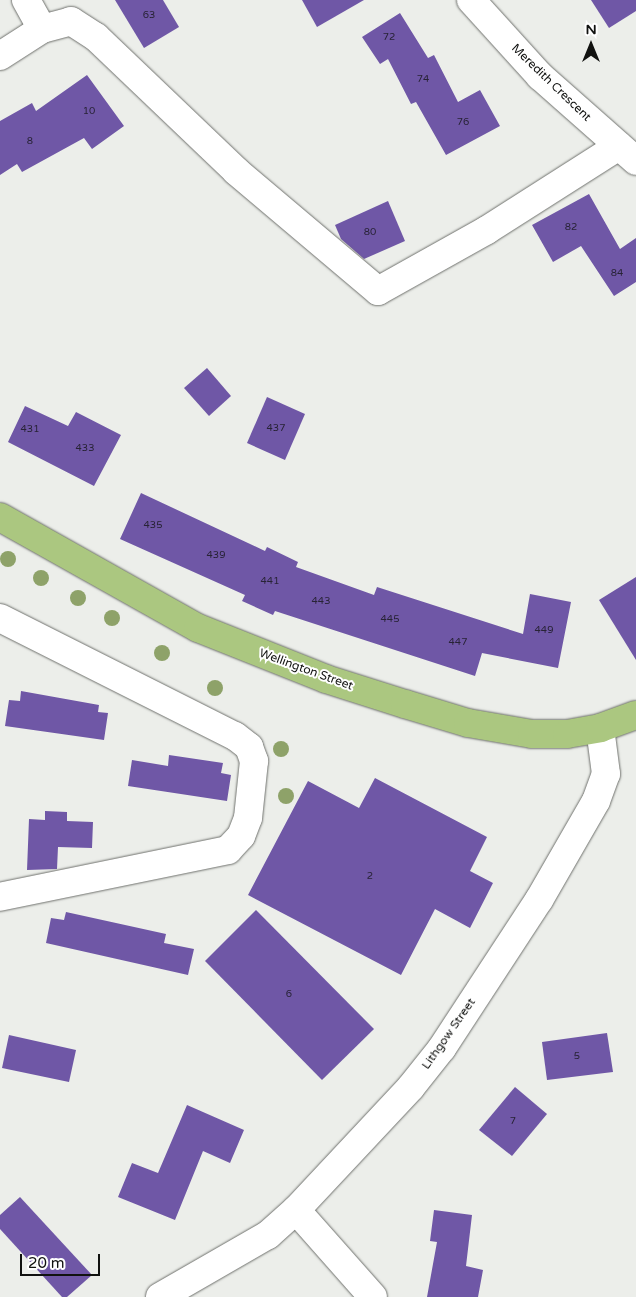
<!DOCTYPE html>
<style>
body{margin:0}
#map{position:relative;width:636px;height:1297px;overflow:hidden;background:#eceeea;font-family:"Varela Round",sans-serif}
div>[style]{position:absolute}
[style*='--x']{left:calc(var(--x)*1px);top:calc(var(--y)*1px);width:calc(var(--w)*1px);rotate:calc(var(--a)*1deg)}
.building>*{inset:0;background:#6f57a6}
.roads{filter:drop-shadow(0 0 1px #6f716d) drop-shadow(0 0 1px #6f716d)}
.minor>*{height:28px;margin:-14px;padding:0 14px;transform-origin:14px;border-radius:14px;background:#fff}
.major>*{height:28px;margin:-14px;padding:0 14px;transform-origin:14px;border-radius:14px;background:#abc780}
.trees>*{width:16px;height:16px;margin:-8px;border-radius:50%;background:#8ea269}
span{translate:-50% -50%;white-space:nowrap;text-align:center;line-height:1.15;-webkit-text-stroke:4px #fff;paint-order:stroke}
.number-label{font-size:10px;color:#282336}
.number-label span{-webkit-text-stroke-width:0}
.street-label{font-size:12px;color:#111210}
.north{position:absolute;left:566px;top:20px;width:50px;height:50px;-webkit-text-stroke:4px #fff;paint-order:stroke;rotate:0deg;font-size:14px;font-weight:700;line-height:20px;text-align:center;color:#111210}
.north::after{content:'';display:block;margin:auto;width:18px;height:22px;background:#111210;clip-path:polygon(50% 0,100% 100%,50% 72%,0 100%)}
.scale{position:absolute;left:20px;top:1254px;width:80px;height:22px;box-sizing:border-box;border:2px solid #111210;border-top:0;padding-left:6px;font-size:15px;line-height:18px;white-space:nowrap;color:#111210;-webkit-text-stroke:4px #fff;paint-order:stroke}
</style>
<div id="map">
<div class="building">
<i style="clip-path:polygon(115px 0,163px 0,179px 27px,144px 48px)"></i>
<i style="clip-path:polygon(302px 0,364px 0,317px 27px)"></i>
<i style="clip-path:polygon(591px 0,636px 0,636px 11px,609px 28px)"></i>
<i style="clip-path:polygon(400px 13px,428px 58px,434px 55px,458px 102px,480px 90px,500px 126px,446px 155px,416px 102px,411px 104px,388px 59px,380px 64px,362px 37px)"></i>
<i style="clip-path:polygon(87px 75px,124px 126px,92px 149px,84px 138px,22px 172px,17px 164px,0 175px,0 121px,32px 103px,36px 111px)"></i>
<i style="clip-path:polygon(589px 194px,620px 249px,636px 238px,636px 282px,614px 296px,581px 246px,553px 262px,532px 225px)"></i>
<i style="clip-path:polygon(388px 201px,405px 241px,364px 259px,341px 239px,335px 225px)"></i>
<i style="clip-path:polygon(207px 368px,231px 396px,209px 416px,184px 388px)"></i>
<i style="clip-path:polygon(267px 397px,305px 414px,285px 460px,247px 443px)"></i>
<i style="clip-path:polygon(25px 406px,68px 426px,76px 412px,121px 435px,94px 486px,8px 442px)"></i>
<i style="clip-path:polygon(141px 493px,265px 551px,267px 547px,298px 562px,296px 567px,374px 595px,377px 587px,523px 634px,530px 594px,571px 602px,558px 668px,482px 653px,475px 676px,275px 611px,273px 615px,242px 601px,245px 595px,120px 539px)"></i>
<i style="clip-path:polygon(636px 577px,636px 660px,599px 600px)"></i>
<i style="clip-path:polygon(21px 691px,99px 705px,98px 712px,108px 713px,104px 740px,5px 726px,9px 700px,20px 701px)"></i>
<i style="clip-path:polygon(169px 755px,223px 763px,221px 773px,231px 775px,227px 801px,128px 786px,132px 760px,168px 766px)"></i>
<i style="clip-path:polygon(375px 778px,487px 837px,470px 871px,493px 883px,470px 928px,435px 909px,401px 975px,248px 895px,308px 781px,359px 808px)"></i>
<i style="clip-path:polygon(45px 811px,67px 812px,67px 821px,93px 822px,92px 848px,58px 847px,57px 869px,27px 870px,29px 819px,45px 820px)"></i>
<i style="clip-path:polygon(256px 910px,374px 1029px,322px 1080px,205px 961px)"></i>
<i style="clip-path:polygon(66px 912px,166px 934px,164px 943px,194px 949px,188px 975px,46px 943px,51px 918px,64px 920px)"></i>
<i style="clip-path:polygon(607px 1033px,613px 1072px,547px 1080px,542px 1042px)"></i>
<i style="clip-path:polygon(9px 1035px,76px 1050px,69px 1082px,2px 1068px)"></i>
<i style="clip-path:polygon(515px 1087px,547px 1114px,512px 1156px,479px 1130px)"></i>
<i style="clip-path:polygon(187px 1105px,244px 1130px,230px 1163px,203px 1151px,175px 1220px,118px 1197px,132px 1163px,158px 1173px)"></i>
<i style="clip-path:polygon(20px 1197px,92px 1275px,67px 1297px,62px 1297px,0 1229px,0 1215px)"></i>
<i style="clip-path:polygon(434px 1210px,472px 1215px,466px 1266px,483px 1270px,478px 1297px,427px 1297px,437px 1242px,430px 1241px)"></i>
</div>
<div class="roads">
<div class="minor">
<i style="--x:26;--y:0;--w:33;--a:61"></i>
<i style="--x:471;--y:0;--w:103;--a:47.8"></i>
<i style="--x:540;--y:76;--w:128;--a:41.5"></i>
<i style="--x:0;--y:56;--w:50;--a:-32.7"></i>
<i style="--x:42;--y:29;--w:30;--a:-15"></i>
<i style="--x:71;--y:21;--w:30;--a:33"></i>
<i style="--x:96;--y:37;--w:194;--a:43.7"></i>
<i style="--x:236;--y:171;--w:186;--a:40.2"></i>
<i style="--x:378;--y:291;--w:125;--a:-29.2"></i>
<i style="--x:487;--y:230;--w:156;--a:-32.5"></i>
<i style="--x:0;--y:618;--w:263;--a:26.7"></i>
<i style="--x:235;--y:736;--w:18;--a:38"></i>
<i style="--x:249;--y:747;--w:15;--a:70"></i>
<i style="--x:254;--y:761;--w:57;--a:96"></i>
<i style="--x:248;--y:818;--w:19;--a:111"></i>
<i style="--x:241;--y:836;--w:19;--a:133"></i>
<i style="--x:228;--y:850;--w:233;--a:168.4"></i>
<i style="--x:296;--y:1210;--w:116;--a:48.5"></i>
<i style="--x:160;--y:1297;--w:125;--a:-29.9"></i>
<i style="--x:268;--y:1235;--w:38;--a:-42"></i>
<i style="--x:296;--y:1210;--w:168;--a:-46.9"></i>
<i style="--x:411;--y:1087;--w:50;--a:-51.5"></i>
<i style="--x:442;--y:1048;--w:177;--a:-56.8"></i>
<i style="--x:539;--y:900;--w:114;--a:-60.1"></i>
<i style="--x:596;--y:801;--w:29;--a:-70"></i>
<i style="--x:606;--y:774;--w:46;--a:-97.4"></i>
</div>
<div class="major">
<i style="--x:0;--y:517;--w:227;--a:29.3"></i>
<i style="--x:198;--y:628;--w:138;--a:21.7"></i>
<i style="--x:326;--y:679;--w:83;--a:17.6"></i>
<i style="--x:405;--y:704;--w:66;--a:16.8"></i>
<i style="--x:468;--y:723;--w:65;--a:9.8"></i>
<i style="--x:532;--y:734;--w:35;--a:0"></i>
<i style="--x:567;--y:734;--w:34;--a:-10"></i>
<i style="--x:600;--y:728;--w:38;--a:-20"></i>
</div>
</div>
<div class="trees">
<i style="left:8px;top:559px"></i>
<i style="left:41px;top:578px"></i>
<i style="left:78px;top:598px"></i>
<i style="left:112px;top:618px"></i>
<i style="left:162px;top:653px"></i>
<i style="left:215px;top:688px"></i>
<i style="left:281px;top:749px"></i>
<i style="left:286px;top:796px"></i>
</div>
<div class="number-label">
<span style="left:149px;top:16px">63</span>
<span style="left:389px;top:38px">72</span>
<span style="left:423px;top:80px">74</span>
<span style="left:89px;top:112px">10</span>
<span style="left:463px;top:123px">76</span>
<span style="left:30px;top:142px">8</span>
<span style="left:571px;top:228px">82</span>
<span style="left:370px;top:233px">80</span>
<span style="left:617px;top:274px">84</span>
<span style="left:276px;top:429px">437</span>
<span style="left:30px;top:430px">431</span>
<span style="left:85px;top:449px">433</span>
<span style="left:153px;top:526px">435</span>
<span style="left:216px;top:556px">439</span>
<span style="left:270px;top:582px">441</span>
<span style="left:321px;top:602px">443</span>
<span style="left:390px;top:620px">445</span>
<span style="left:544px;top:631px">449</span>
<span style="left:458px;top:643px">447</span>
<span style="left:370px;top:877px">2</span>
<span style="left:289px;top:995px">6</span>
<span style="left:577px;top:1057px">5</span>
<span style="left:513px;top:1122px">7</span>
</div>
<div class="street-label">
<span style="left:551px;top:83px;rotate:44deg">Meredith Crescent</span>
<span style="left:306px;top:670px;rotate:20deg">Wellington Street</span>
<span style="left:449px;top:1034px;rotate:-55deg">Lithgow Street</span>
</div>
<div class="north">N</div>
<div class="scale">20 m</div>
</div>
